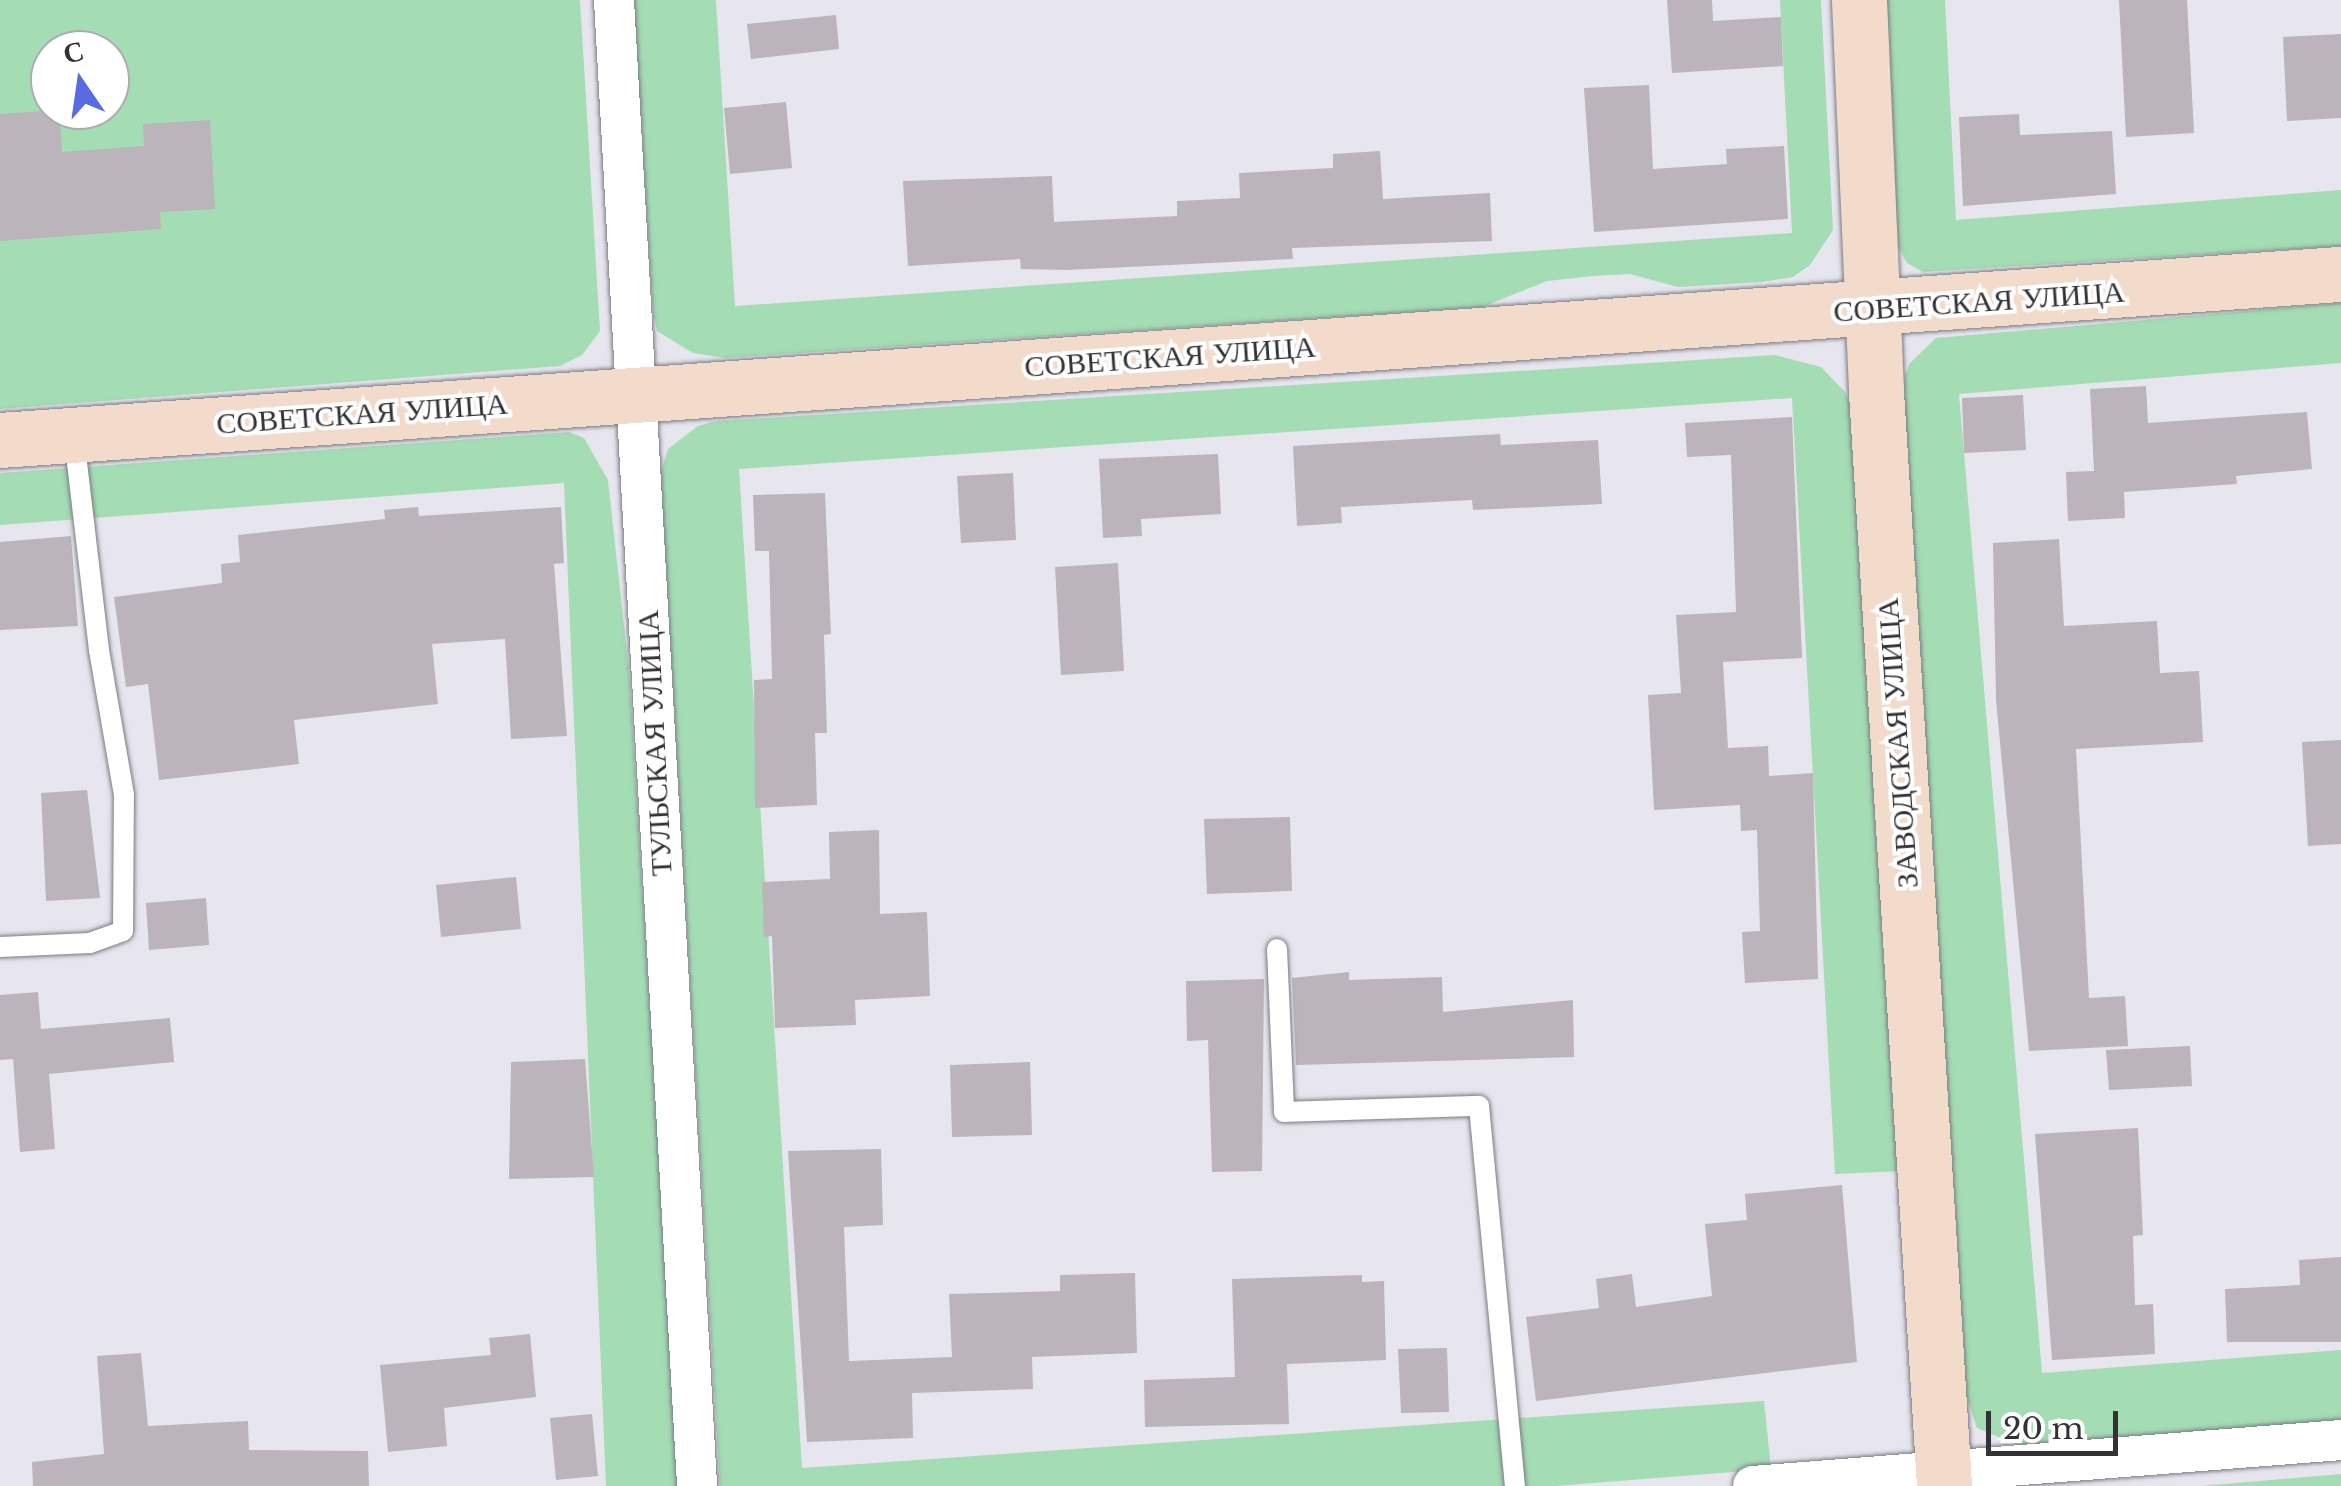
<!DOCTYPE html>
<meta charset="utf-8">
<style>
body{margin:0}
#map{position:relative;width:2341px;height:1486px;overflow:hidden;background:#e7e6ef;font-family:"Libre Baskerville",serif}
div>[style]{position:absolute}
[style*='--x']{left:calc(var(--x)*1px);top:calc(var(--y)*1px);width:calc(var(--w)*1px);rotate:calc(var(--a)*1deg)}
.green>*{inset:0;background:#a4dcb4}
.building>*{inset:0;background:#bbb4ba}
.roads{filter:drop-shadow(0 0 2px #7b7b83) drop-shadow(0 0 2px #7b7b83)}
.lane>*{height:20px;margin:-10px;padding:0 10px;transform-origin:10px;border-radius:10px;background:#fff}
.street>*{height:40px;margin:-20px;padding:0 20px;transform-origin:20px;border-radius:20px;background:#fff}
.secondary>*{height:55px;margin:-27.5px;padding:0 27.5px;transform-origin:27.5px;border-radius:27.5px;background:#f2dbcb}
span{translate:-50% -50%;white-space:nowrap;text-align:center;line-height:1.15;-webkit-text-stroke:8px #fff;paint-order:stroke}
.street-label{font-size:30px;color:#323135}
.north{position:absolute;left:30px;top:30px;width:100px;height:100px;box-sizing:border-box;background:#fff;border:2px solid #adadae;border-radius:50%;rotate:347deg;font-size:28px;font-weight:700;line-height:40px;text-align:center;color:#323135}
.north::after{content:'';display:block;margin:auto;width:35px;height:45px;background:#586be1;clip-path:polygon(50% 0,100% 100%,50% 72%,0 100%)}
.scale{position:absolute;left:1986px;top:1411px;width:132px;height:45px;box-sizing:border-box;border:5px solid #323135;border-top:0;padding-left:12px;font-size:30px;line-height:35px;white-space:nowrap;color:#323135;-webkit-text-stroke:8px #fff;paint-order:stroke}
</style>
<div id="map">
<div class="green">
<i style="clip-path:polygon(evenodd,0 0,580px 0,600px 331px,582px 355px,560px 366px,0 409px,0 0,50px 50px,110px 50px,110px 110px,50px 110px,50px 50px)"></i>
<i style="clip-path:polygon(633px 0,716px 0,735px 306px,1792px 233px,1780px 0,1821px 0,1833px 230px,1810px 265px,1793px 277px,1762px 282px,1678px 287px,1630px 274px,1593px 276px,1547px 281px,1482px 307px,725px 358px,693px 353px,657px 331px,653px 311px)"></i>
<i style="clip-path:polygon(1880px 0,1945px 0,1956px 220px,2341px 190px,2341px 246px,1923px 272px,1907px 263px,1894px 240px)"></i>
<i style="clip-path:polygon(2341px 303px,2341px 363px,1959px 394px,2042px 1373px,2341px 1350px,2341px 1423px,2017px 1445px,1977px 1428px,1966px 1396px,1895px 399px,1910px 363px,1936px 338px)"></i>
<i style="clip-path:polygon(1775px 355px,1821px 367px,1845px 392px,1853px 412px,1903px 1171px,1835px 1174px,1792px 398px,739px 469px,802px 1468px,1764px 1401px,1771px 1469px,1555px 1486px,720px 1486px,660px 474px,668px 449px,698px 426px,716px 421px)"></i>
<i style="clip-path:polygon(569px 432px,584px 438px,608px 480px,629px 671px,679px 1486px,606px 1486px,564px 483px,0 525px,0 473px)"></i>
<i style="clip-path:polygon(2341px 1474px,2341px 1486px,2201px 1486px)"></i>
</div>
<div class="building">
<i style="clip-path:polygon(1667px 0,1712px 0,1713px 21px,1781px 17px,1783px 66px,1672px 73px)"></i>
<i style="clip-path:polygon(2119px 0,2187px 0,2194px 133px,2126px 137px)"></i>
<i style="clip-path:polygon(836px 15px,839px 49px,751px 59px,747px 24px)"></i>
<i style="clip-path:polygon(2341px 34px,2341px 118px,2287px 121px,2283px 37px)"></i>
<i style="clip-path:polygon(1649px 85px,1653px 169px,1727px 164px,1726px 149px,1784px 146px,1788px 219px,1594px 232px,1584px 88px)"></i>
<i style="clip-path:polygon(786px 102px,792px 168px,730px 174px,724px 108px)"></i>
<i style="clip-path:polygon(59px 110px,62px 152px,144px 146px,143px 124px,210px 120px,215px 209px,160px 212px,161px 229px,0 241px,0 114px)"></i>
<i style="clip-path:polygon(2019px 114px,2020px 135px,2112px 131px,2116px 194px,1963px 206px,1959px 117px)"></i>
<i style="clip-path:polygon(1380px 151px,1383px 199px,1490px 193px,1492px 241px,1292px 248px,1293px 259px,1067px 270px,1021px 269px,1020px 259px,908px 266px,903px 181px,1052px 176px,1054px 222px,1177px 216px,1177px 201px,1240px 198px,1239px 173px,1333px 168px,1333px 154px)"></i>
<i style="clip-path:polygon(2146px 386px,2148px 423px,2307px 412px,2312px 469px,2236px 476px,2237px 484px,2124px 492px,2125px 518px,2068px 521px,2066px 472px,2094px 471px,2090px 389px)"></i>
<i style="clip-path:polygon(2023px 395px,2026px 450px,1964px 453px,1962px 398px)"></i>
<i style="clip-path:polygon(1792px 417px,1802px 658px,1723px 662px,1728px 748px,1768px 746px,1769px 776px,1813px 773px,1818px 979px,1745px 983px,1742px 932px,1760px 931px,1757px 830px,1741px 831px,1740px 805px,1654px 810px,1648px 695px,1681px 693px,1676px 615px,1736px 612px,1731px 455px,1687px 457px,1685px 423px)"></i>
<i style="clip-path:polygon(1500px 434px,1501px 445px,1598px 440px,1602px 504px,1473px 510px,1472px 500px,1341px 507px,1342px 523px,1297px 526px,1293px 446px)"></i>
<i style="clip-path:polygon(1218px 454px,1221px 514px,1141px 519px,1142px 536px,1103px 538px,1099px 459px)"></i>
<i style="clip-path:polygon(1013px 473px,1016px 540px,961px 543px,957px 476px)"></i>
<i style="clip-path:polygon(825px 493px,831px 634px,824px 635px,827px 733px,815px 733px,817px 805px,755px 808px,754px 680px,772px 679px,769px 551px,755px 551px,753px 495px)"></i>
<i style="clip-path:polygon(418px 507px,419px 516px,561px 507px,564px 563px,554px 564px,567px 736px,511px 739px,505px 639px,432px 644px,438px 704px,294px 720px,299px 764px,159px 780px,148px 684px,126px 687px,114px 597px,222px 583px,221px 564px,240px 562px,238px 535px,385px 519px,384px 510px)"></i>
<i style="clip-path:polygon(71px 536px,78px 626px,0 630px,0 542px)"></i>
<i style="clip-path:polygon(2059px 539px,2064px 626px,2157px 621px,2160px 673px,2199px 671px,2203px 742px,2076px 749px,2089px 998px,2125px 996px,2128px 1046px,2029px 1051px,1996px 700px,1993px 543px)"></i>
<i style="clip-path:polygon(1118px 563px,1124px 671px,1061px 675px,1055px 567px)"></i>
<i style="clip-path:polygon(2341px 740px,2341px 844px,2308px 846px,2302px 742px)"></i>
<i style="clip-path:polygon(87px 790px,100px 898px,46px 901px,41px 793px)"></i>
<i style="clip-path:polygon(1290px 817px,1292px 891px,1207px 894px,1204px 819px)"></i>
<i style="clip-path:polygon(879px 830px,880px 914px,927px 912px,930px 996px,855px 1000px,856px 1025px,775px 1028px,772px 936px,764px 937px,762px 882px,830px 879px,829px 832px)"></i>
<i style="clip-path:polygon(516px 877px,521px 929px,441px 937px,436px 885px)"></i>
<i style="clip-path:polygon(206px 898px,209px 945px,149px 950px,146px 903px)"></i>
<i style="clip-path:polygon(1349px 972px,1349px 980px,1442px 977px,1443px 1012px,1573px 1000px,1574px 1057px,1296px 1065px,1292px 978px)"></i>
<i style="clip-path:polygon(1264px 979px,1262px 1171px,1212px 1172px,1208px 1040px,1187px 1041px,1186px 981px)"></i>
<i style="clip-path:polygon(38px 992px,41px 1029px,170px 1018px,174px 1062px,49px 1074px,55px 1149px,20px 1152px,13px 1059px,0 1060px,0 995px)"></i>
<i style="clip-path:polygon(2190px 1046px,2192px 1086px,2109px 1090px,2106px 1050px)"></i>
<i style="clip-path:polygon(585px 1059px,594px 1177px,509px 1179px,511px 1062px)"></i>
<i style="clip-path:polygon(1030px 1062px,1032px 1135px,952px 1137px,950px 1065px)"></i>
<i style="clip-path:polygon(2138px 1128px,2143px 1235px,2133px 1236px,2135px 1305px,2153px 1304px,2155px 1354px,2052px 1360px,2035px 1134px)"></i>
<i style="clip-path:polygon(881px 1149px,883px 1225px,844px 1227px,849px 1361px,952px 1357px,949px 1294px,1060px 1291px,1060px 1275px,1135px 1273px,1137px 1353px,1032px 1357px,1033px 1389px,912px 1393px,913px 1438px,807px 1442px,788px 1151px)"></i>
<i style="clip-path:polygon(1842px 1185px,1857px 1362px,1536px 1401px,1526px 1317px,1599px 1308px,1596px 1279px,1632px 1274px,1636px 1307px,1712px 1296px,1705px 1224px,1747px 1220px,1745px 1194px)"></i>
<i style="clip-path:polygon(2341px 1257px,2341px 1342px,2227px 1342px,2225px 1289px,2300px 1285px,2299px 1260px)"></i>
<i style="clip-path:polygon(1362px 1275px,1362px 1282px,1384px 1281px,1386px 1360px,1287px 1364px,1289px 1424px,1145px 1427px,1144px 1380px,1235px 1377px,1232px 1279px)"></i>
<i style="clip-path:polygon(530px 1334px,536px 1397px,444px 1408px,447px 1446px,388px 1452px,380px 1365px,491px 1355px,489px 1338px)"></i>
<i style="clip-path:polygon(1447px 1348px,1449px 1412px,1401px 1413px,1398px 1349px)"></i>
<i style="clip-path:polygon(141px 1353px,148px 1426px,248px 1421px,249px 1450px,368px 1451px,369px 1486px,33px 1486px,32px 1462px,104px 1454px,97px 1356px)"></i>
<i style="clip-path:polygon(592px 1414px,598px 1476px,556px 1480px,550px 1418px)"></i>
</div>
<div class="roads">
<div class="lane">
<i style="--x:0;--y:947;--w:90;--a:-2.5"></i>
<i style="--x:90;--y:943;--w:35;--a:-20"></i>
<i style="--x:123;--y:931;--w:136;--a:-89.6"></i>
<i style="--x:124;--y:795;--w:147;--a:-99.8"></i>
<i style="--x:99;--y:650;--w:214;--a:-96.7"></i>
<i style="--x:1277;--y:949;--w:163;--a:87.5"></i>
<i style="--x:1284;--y:1112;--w:195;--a:-1.8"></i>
<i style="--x:1479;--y:1106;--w:382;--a:84.6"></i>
</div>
<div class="street">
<i style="--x:614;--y:0;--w:1488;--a:86.8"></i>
<i style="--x:1753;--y:1486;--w:590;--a:-4.47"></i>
</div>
<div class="secondary">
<i style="--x:1859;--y:0;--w:392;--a:87.5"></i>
<i style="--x:1876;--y:392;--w:1096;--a:86.44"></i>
<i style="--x:0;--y:440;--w:2347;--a:-4.06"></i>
</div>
</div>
<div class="street-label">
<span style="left:1979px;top:302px;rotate:-4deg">СОВЕТСКАЯ УЛИЦА</span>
<span style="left:1170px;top:357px;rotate:-4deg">СОВЕТСКАЯ УЛИЦА</span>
<span style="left:362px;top:414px;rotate:-4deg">СОВЕТСКАЯ УЛИЦА</span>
<span style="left:655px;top:743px;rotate:-93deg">ТУЛЬСКАЯ УЛИЦА</span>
<span style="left:1898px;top:743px;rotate:-94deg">ЗАВОДСКАЯ УЛИЦА</span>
</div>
<div class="north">С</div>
<div class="scale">20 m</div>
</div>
